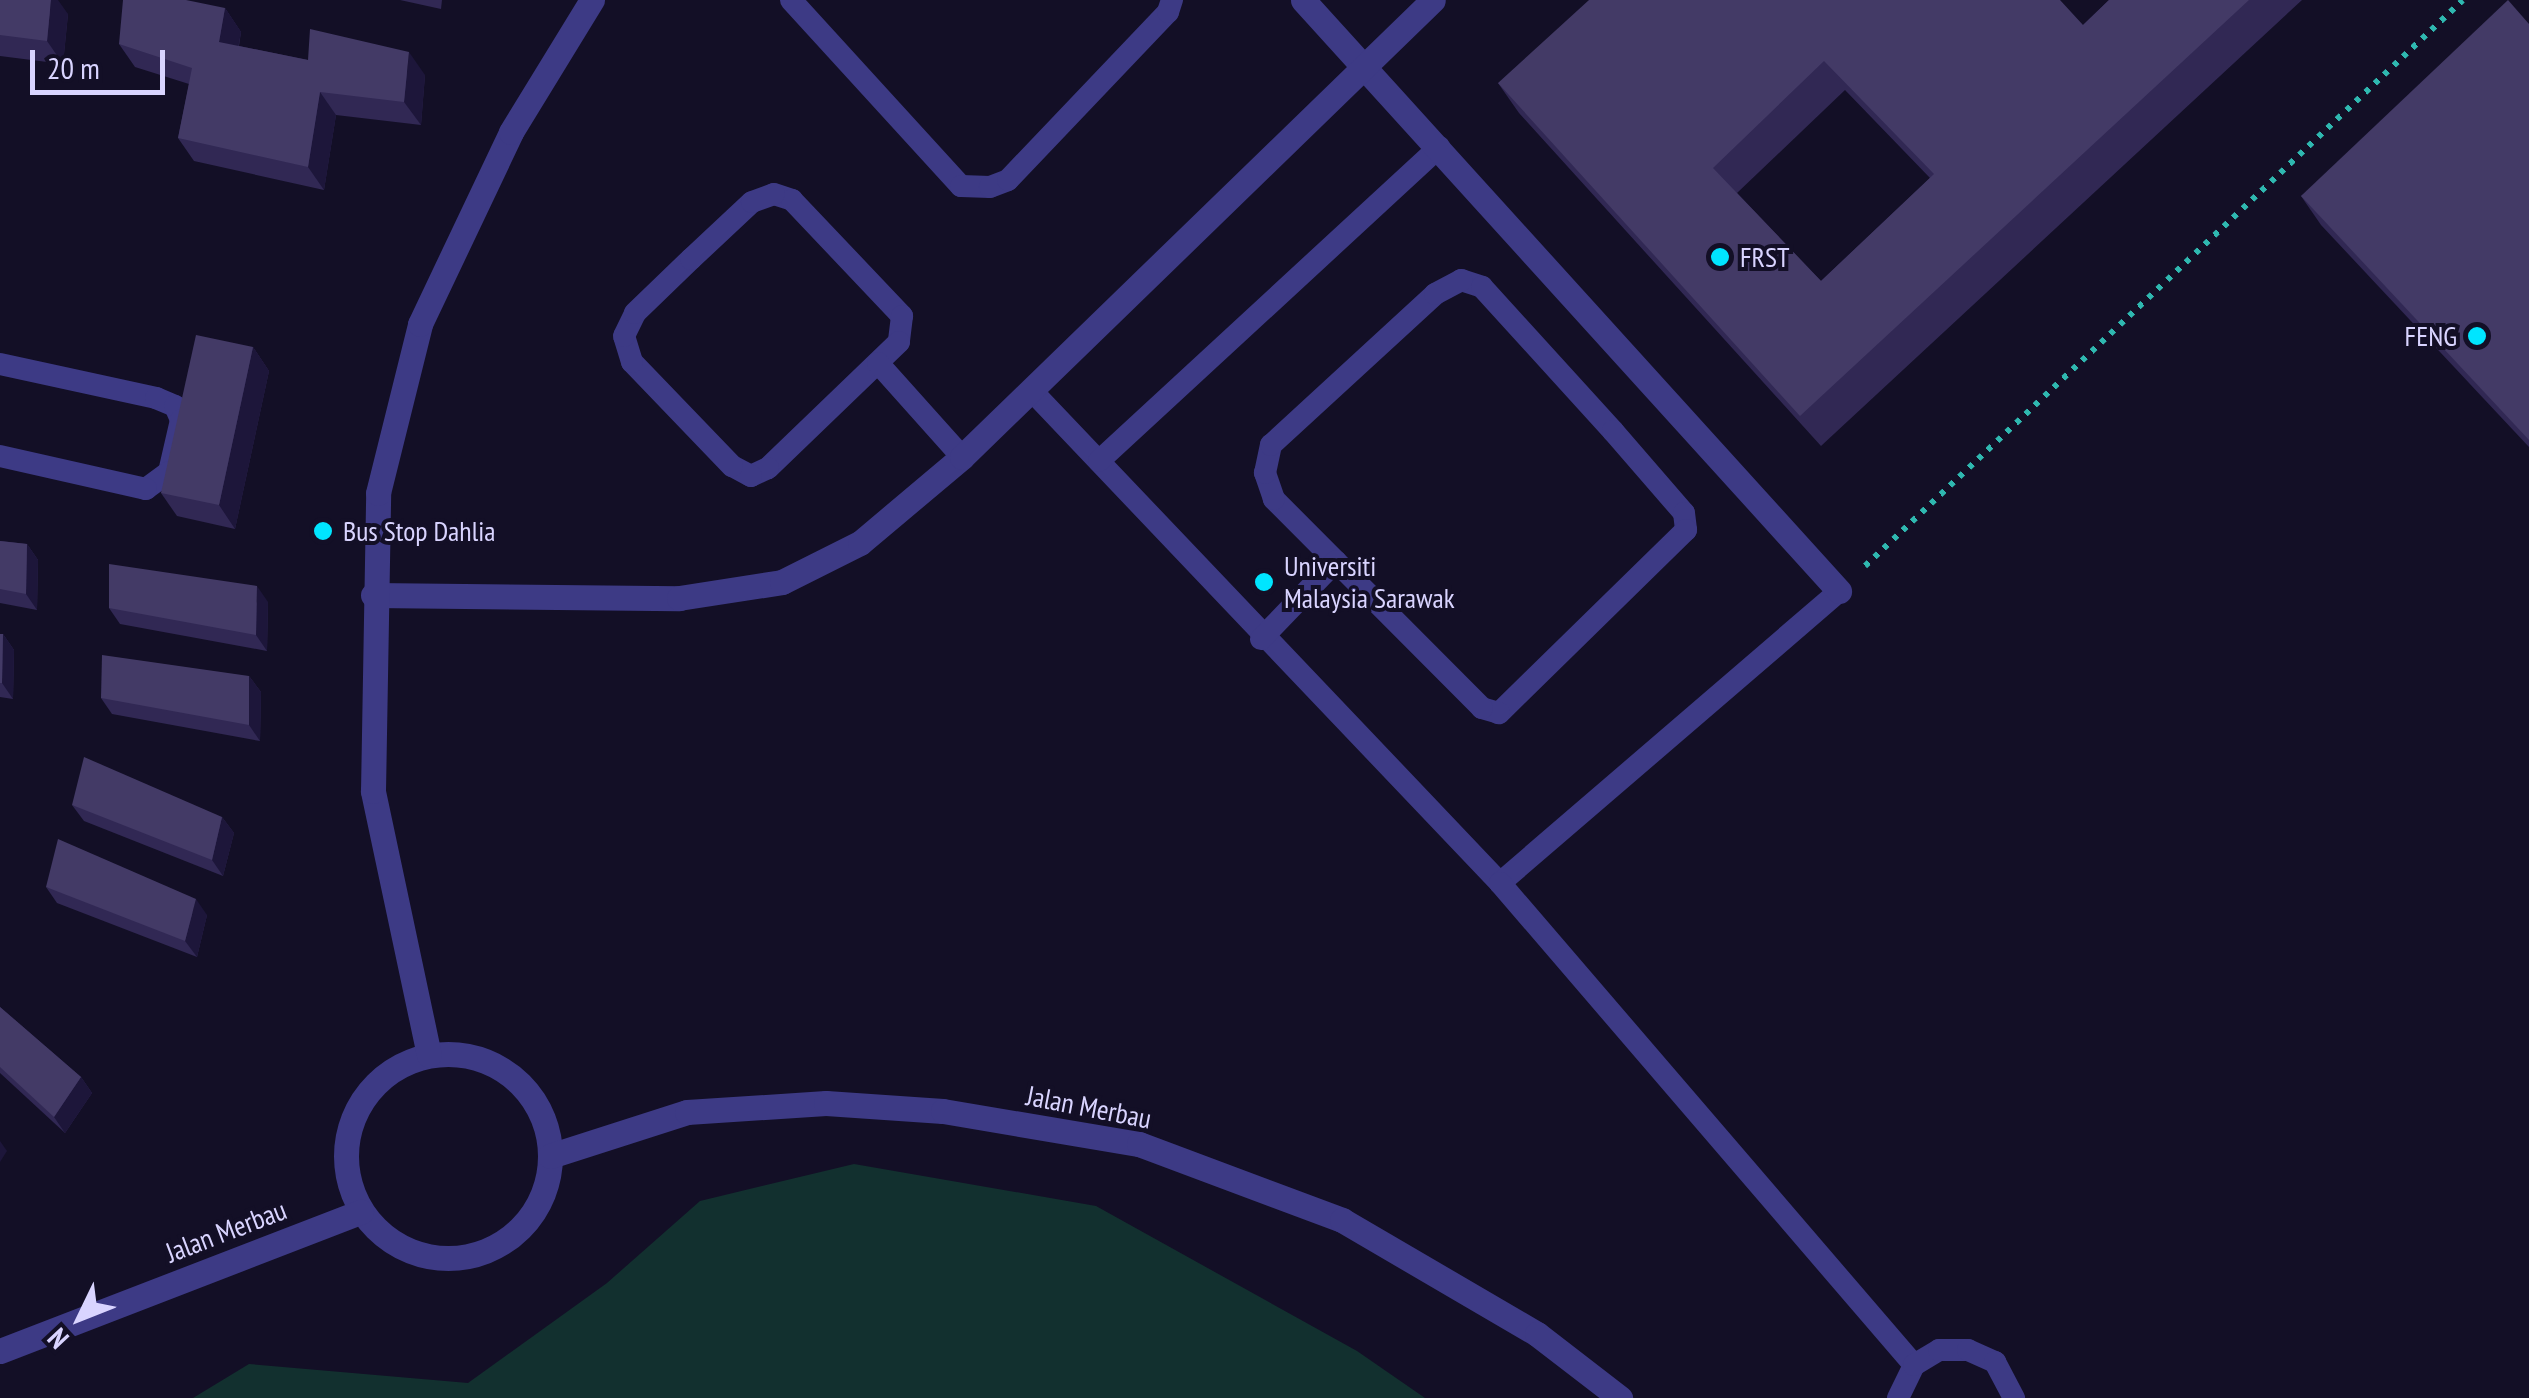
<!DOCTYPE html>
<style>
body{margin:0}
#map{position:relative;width:2529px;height:1398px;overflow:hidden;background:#130f26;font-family:"PT Sans Narrow",sans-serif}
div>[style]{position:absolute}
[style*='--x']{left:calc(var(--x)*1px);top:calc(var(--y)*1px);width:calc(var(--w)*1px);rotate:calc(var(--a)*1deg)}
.green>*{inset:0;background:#12302f}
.path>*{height:6px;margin-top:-3px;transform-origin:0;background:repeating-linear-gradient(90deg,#2fb8b0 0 5px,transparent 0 13px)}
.lane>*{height:22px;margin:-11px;padding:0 11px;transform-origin:11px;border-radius:11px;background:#3d3a85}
.street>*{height:25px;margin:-12.5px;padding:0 12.5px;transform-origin:12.5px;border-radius:12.5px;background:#3d3a85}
.street>.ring{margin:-12.5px;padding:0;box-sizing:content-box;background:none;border:25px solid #3d3a85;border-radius:50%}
.wall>*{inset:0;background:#312854}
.shaded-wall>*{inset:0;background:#1d163a}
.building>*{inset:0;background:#433a66}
.dots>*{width:28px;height:28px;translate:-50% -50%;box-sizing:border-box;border:5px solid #130f26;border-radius:50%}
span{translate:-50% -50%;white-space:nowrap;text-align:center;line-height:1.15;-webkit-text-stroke:8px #130f26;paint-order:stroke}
.poi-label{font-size:28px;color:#d9d4ff}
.left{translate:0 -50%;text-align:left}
.right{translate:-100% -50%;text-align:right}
.street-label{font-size:28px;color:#d9d4ff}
.north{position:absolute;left:30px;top:1268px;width:100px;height:100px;-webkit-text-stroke:8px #130f26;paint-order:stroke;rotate:227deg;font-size:28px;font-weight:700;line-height:40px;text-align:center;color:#d9d4ff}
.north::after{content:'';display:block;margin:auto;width:35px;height:45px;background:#d9d4ff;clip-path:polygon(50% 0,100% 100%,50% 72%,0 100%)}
.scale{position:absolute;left:30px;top:50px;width:135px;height:45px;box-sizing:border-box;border:5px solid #d9d4ff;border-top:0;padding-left:12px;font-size:30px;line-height:35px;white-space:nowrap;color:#d9d4ff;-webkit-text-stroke:8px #130f26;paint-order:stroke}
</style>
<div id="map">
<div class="green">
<i style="clip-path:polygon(854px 1164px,1096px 1206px,1357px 1351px,1425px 1398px,193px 1398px,249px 1364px,468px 1383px,607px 1283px,700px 1201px)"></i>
</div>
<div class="path">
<i style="--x:1865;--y:566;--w:823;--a:-43.43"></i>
</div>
<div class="lane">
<i style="--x:791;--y:0;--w:252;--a:47.6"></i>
<i style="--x:961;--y:186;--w:29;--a:2"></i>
<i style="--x:990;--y:187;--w:19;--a:-21"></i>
<i style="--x:1008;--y:180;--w:232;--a:-46.4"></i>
<i style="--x:1168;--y:12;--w:13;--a:-72"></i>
<i style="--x:774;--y:194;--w:19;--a:18"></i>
<i style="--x:792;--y:200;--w:160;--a:46.5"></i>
<i style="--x:902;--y:316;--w:26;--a:97"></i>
<i style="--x:899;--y:342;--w:182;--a:136.1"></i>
<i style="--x:768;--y:468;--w:19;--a:155"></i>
<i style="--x:751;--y:476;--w:21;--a:-152"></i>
<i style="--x:732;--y:466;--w:144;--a:-133.9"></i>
<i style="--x:632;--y:362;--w:27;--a:-107"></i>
<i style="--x:624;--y:336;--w:25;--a:-64"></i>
<i style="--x:635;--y:313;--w:78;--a:-44"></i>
<i style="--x:691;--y:259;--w:83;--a:-43.1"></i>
<i style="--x:752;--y:202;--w:23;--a:-20"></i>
<i style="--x:1461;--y:280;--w:22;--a:18"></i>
<i style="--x:1482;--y:287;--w:195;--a:47.7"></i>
<i style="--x:1613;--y:431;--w:108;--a:49.1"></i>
<i style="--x:1684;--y:513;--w:17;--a:83"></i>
<i style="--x:1686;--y:530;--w:262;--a:135.6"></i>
<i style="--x:1499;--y:713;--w:18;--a:-164"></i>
<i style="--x:1482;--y:708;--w:295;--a:-134.9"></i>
<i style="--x:1274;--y:499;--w:28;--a:-109"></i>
<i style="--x:1265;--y:473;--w:29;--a:-78"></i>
<i style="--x:1271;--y:445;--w:223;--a:-42.6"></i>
<i style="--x:1435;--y:294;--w:30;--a:-28"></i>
<i style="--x:878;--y:363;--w:126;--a:48.2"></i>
<i style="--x:0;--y:364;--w:160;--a:12.3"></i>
<i style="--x:156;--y:398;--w:21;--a:23"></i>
<i style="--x:175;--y:406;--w:15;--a:67"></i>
<i style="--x:181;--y:420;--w:53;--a:103"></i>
<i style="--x:169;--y:472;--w:29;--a:144"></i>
<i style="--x:146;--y:489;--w:150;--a:-167.3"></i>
<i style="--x:1032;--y:391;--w:679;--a:46.43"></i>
<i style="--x:1500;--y:883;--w:447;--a:-40.7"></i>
<i style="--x:1099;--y:461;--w:463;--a:-42.7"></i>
<i style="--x:1261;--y:639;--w:108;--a:-46.1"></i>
<i style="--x:1500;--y:883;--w:635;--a:49.34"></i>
<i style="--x:1898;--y:1398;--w:37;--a:-64"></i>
<i style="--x:1914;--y:1365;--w:29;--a:-31"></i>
<i style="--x:1939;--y:1350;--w:29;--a:0"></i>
<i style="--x:1968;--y:1350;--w:30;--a:24"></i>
<i style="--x:1995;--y:1362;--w:41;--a:62.2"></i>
</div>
<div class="street">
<i style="--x:1303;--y:0;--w:798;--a:47.79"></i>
<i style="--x:373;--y:595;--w:306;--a:0.6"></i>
<i style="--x:679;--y:598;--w:104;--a:-8.8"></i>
<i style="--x:782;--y:582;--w:87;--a:-26.6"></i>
<i style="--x:860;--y:543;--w:133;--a:-40.1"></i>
<i style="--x:962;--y:457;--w:656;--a:-44.14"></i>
<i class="ring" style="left:346px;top:1054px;width:179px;height:179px"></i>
<i style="--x:429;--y:1055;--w:270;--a:-102"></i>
<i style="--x:373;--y:791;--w:298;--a:-89"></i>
<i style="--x:378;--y:493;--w:174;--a:-76"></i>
<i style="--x:420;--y:324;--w:212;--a:-64.6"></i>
<i style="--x:511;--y:132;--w:155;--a:-58.5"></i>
<i style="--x:550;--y:1156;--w:144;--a:-17.8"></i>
<i style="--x:687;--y:1112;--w:139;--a:-3.7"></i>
<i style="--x:826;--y:1103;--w:117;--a:3.9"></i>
<i style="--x:943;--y:1111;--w:199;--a:9.6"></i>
<i style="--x:1139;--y:1144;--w:217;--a:20.5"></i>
<i style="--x:1342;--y:1220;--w:226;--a:30.3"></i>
<i style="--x:1537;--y:1334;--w:105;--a:37.6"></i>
<i style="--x:0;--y:1351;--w:387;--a:-21.1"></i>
</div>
<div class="wall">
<i style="clip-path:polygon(0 0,68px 14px,63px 64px,0 56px)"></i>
<i style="clip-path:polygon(400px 0,442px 0,441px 9px)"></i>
<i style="clip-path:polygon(evenodd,2109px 0,2302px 0,1821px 446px,1519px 113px,1498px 83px,2083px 25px,2109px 0,1845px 90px,1930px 178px,1821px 281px,1737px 193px,1845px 90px)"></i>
<i style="clip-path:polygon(225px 8px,241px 32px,239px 46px,308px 60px,425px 75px,421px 125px,336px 115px,324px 190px,194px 161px,178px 138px,189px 84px,135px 67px,119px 44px)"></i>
<i style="clip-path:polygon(2529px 24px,2529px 447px,2321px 225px,2301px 196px)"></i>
<i style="clip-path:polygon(253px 347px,269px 371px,235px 529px,177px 516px,161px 493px)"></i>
<i style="clip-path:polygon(0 541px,27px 544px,38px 560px,37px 610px,0 603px)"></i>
<i style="clip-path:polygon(268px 602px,267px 651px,120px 624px,109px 608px)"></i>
<i style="clip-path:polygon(0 634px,3px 634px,14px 650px,13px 699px,0 697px)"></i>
<i style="clip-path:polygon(249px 676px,261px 692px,260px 741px,112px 714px,101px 698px)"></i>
<i style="clip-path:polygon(72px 805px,222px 817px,234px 833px,223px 876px,84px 821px)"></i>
<i style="clip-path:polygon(46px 887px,207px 915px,197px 957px,57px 903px)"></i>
<i style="clip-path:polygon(0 1007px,81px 1077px,92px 1093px,65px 1133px,0 1073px)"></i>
</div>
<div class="shaded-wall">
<i style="clip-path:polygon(51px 0,58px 0,68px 14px,63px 64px,47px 41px)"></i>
<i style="clip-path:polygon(225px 8px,241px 32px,235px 65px,219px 42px)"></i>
<i style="clip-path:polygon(409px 52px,425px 75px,421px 125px,404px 102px)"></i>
<i style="clip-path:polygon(320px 92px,336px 115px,324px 190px,308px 167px)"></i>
<i style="clip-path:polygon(253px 347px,269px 371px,235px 529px,219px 505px)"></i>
<i style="clip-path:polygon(27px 544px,38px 560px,37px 610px,26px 594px)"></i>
<i style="clip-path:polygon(257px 586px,268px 602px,267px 651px,256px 635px)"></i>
<i style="clip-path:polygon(3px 634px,14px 650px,13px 699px,2px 683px)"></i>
<i style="clip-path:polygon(249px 676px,261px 692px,260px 741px,249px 725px)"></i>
<i style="clip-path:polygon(222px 817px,234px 833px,223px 876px,212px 860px)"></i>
<i style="clip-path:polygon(196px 899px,207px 915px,197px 957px,185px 941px)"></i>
<i style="clip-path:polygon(81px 1077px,92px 1093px,65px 1133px,54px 1117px)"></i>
<i style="clip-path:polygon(0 1141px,7px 1151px,0 1162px)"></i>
</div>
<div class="building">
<i style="clip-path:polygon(0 0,51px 0,47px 41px,0 35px)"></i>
<i style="clip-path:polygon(123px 0,186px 0,225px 8px,219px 42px,308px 60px,310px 29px,409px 52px,404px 102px,320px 92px,308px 167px,178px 138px,192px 68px,119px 44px)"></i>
<i style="clip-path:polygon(evenodd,1589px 0,2060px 0,2083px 25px,2109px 0,2249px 0,1800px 416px,1498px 83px,1589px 0,1824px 61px,1934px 174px,1821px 281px,1713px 168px,1824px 61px)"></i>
<i style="clip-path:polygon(2508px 0,2529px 24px,2529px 440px,2301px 196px)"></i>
<i style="clip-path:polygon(196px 335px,253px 347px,219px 505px,161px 493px)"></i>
<i style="clip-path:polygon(0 541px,27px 544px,26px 594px,0 589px)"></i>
<i style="clip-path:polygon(109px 564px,257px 586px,256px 635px,109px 608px)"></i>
<i style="clip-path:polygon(0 634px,3px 634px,2px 683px,0 683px)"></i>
<i style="clip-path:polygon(102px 655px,249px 676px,249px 725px,101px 698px)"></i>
<i style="clip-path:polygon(84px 757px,222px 817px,212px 860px,72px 805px)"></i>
<i style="clip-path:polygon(58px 839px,196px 899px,185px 941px,46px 887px)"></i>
<i style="clip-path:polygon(0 1007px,81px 1077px,54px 1117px,0 1067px)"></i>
</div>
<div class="dots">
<i style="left:1720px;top:257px;background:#00e5ff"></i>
<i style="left:2477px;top:336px;background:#00e5ff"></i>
<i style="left:323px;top:531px;background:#00e5ff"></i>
<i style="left:1264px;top:582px;background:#00e5ff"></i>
</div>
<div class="poi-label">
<span class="left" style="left:1740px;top:257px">FRST</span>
<span class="right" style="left:2457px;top:336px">FENG</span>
<span class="left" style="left:343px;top:531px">Bus Stop Dahlia</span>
<span class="left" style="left:1284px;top:582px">Universiti<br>Malaysia Sarawak</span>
</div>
<div class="street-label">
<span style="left:1089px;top:1107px;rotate:11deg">Jalan Merbau</span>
<span style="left:226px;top:1231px;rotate:-21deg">Jalan Merbau</span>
</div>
<div class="north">N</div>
<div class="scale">20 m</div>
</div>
